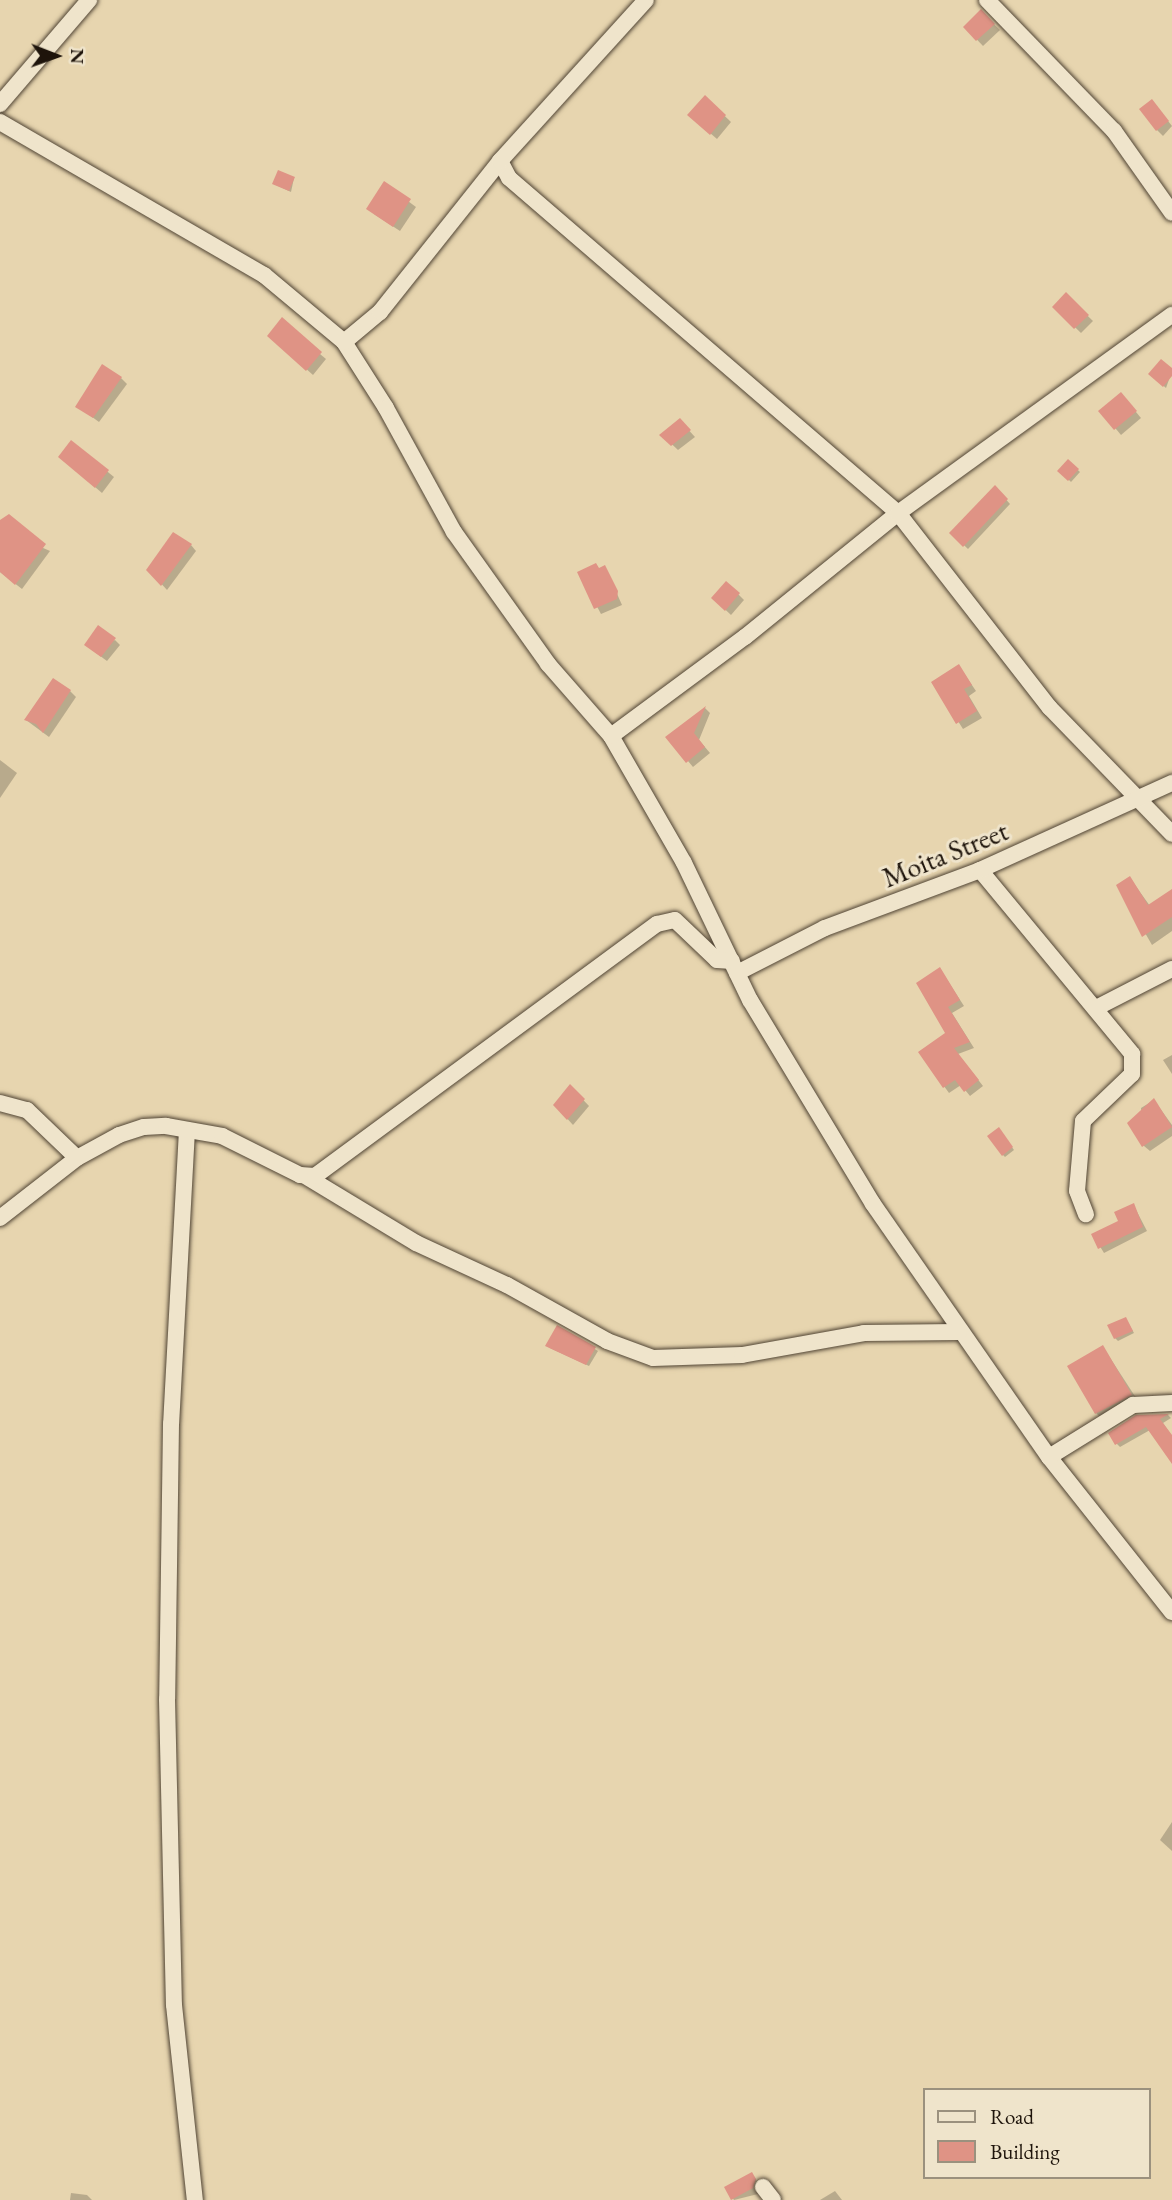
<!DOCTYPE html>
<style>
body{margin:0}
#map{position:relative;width:1172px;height:2200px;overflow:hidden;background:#e7d5af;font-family:"EB Garamond",serif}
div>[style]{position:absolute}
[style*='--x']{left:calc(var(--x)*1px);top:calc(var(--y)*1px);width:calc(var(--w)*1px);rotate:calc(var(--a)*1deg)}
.shadow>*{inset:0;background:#0003}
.building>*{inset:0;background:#df9385}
.roads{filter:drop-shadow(0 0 2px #504434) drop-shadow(0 0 2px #504434)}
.street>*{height:16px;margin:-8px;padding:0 8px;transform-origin:8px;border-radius:8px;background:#efe4cb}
span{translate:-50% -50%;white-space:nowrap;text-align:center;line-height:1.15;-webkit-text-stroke:6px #efe4cb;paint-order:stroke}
.street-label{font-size:28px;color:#1e140b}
.legend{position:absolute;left:923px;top:2088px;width:228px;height:91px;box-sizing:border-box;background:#efe4cb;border:2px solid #9b917e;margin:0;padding:9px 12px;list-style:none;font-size:21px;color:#1e140b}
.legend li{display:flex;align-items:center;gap:14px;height:35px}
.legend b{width:35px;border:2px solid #9b917e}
.north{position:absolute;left:21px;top:21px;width:70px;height:70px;-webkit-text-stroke:5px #efe4cb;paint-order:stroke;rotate:91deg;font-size:19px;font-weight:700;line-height:28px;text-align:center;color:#1e140b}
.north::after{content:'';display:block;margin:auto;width:24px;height:32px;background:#1e140b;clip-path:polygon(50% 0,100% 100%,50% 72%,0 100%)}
</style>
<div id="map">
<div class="shadow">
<i style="clip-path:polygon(981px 12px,1000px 30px,983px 46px,965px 27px)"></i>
<i style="clip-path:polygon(705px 97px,731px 122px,717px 139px,695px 120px)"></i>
<i style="clip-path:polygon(1157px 107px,1172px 126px,1163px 136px,1157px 130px)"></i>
<i style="clip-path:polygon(294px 178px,291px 192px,274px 184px)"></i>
<i style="clip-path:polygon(385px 184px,416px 207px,400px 231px,374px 214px)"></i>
<i style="clip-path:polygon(1066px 295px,1093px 321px,1081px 333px,1054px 307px)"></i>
<i style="clip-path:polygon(275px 341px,320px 354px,326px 359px,313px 375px)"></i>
<i style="clip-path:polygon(1172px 371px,1166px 388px,1150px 374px)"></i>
<i style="clip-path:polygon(121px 378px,127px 384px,99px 422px,77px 406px)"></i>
<i style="clip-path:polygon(1126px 400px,1141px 418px,1121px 435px,1101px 411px)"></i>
<i style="clip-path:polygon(685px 426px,695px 437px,678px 450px,662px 435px)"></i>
<i style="clip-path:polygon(71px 442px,114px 477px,102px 493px,66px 462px)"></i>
<i style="clip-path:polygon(1068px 461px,1080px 472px,1071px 482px,1060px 471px)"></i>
<i style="clip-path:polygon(995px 487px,1010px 504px,968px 549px,951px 533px)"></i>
<i style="clip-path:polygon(0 529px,50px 551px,22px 589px,0 572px)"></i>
<i style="clip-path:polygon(191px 545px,196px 551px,167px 590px,149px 570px)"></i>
<i style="clip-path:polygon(605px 567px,622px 605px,601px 614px,579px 573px)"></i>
<i style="clip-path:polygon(727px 583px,744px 600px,731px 615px,713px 598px)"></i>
<i style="clip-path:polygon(115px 640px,120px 645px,107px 661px,92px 650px)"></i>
<i style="clip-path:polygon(959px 666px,976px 691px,969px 696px,982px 718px,963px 729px,933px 682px)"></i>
<i style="clip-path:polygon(70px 691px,76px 697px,49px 737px,26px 720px)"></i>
<i style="clip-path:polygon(705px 708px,710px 713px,699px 740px,710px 753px,693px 767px,668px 737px)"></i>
<i style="clip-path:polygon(0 760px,17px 773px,0 798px)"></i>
<i style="clip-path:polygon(1130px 878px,1150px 906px,1172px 891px,1172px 931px,1152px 945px,1118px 886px)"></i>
<i style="clip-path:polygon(944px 975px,964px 1006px,952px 1013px,974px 1048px,958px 1054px,983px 1086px,970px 1096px,961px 1085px,949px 1093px,920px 1053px,947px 1034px)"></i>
<i style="clip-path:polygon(1172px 1055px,1172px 1074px,1163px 1060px)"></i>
<i style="clip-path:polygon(571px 1087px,589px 1106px,573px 1125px,555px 1105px)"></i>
<i style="clip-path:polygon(1154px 1100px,1172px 1125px,1172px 1136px,1150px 1151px,1144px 1146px,1141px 1108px)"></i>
<i style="clip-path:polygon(1001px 1132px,1014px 1150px,1005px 1157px,1003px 1155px)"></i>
<i style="clip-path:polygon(1134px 1206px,1147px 1231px,1104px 1253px,1093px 1235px,1120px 1222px)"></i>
<i style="clip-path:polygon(1126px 1319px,1134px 1333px,1118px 1341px,1115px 1338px)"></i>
<i style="clip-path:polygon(558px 1327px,598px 1351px,589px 1366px,550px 1348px)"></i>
<i style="clip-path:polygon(1103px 1347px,1140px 1404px,1105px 1422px,1096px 1413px)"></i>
<i style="clip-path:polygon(1168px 1415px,1171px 1418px,1163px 1423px,1172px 1436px,1172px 1452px,1150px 1430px,1120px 1447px,1116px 1443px,1137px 1417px)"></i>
<i style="clip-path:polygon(1172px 1822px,1172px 1851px,1160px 1840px)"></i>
<i style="clip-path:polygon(751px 2174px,761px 2186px,758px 2194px,734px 2200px,726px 2188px)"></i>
<i style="clip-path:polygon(835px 2191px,842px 2200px,820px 2200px)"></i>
<i style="clip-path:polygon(71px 2193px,87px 2195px,92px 2200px,70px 2200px)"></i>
</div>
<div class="building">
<i style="clip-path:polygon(981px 9px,995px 24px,976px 41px,963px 27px)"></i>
<i style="clip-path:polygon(705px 95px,726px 115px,710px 135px,687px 115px)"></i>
<i style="clip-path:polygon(1152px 99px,1169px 121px,1156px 131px,1139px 109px)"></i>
<i style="clip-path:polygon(278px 170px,295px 177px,289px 191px,272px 184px)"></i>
<i style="clip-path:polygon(384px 181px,411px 199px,393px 227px,366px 209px)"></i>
<i style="clip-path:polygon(1066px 292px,1089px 315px,1074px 329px,1052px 307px)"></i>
<i style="clip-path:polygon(282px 317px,322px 352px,306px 371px,267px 336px)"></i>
<i style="clip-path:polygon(1161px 359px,1172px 368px,1172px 376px,1163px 387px,1148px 374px)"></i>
<i style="clip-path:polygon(102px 364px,122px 377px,93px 418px,75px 407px)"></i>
<i style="clip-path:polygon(1121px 392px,1137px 411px,1114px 430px,1098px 411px)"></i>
<i style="clip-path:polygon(680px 418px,691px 430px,671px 446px,659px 435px)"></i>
<i style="clip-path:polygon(71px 440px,109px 470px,95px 488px,58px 457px)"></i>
<i style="clip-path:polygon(1068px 459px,1079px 469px,1068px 481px,1057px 471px)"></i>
<i style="clip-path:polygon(995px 485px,1008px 499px,963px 547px,949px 533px)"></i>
<i style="clip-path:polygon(9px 514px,46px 544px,15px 585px,0 572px,0 520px)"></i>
<i style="clip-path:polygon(173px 532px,192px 544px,161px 586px,146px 570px)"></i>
<i style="clip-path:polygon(596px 563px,599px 568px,605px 565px,618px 591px,617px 599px,594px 609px,577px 572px)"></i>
<i style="clip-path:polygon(726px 581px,740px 593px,725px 611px,711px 598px)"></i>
<i style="clip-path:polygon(98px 625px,116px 638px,101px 657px,84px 645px)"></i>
<i style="clip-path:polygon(959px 664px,972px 685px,964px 689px,977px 711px,956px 724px,931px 682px)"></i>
<i style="clip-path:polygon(53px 678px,71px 690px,43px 733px,36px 724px,24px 720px)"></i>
<i style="clip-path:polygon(706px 706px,694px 733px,705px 747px,686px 763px,665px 737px)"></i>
<i style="clip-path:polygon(1130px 876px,1148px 905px,1172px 889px,1172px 917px,1142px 937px,1116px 885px)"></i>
<i style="clip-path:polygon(940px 967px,960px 1000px,948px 1007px,970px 1042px,954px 1048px,979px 1080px,964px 1092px,955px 1080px,943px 1088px,918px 1052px,945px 1033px,916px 983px)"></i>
<i style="clip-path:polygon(570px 1084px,585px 1099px,567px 1120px,553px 1105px)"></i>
<i style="clip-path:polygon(1154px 1098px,1172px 1127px,1142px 1147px,1127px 1123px)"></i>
<i style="clip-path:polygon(999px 1127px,1013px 1147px,1002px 1156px,987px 1136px)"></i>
<i style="clip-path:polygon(1134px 1203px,1143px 1227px,1098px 1249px,1091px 1234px,1118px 1221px,1114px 1212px)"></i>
<i style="clip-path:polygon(1126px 1317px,1133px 1331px,1114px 1339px,1107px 1325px)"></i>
<i style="clip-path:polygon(557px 1325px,596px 1347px,586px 1365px,545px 1346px)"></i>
<i style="clip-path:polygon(1103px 1345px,1132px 1395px,1095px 1414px,1067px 1366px)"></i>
<i style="clip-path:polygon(1169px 1414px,1160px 1419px,1172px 1435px,1172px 1464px,1146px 1427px,1115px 1445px,1108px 1433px,1136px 1415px)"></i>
<i style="clip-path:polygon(752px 2172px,756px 2179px,753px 2188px,731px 2200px,724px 2187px)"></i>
</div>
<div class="roads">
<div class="street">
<i style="--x:987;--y:0;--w:182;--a:45.9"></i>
<i style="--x:1114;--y:131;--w:100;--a:54.7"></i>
<i style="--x:0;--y:104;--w:137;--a:-49.4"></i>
<i style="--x:0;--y:122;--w:305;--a:30.1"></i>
<i style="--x:264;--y:275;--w:104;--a:39.9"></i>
<i style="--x:344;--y:342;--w:78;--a:57.5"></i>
<i style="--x:386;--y:408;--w:141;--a:61.3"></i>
<i style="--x:454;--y:532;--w:162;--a:54.5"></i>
<i style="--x:548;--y:664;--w:96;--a:48.8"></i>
<i style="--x:611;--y:736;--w:146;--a:60.1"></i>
<i style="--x:684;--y:863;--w:152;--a:64.3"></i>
<i style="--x:750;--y:1000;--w:238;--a:58.9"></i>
<i style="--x:873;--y:1204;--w:308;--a:55.2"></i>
<i style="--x:1049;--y:1457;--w:198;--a:51.6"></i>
<i style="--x:500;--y:161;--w:19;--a:62"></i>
<i style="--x:509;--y:178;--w:513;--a:40.73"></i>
<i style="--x:898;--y:513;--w:247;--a:52.1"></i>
<i style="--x:1050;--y:708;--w:175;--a:45.9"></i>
<i style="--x:344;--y:342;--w:47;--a:-39.8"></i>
<i style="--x:380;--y:312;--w:193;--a:-51.5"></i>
<i style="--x:500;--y:161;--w:217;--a:-47.8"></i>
<i style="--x:611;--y:736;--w:167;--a:-36.5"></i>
<i style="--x:745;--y:637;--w:197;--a:-39"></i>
<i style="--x:898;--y:513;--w:338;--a:-35.9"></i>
<i style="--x:980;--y:870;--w:239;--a:50.4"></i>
<i style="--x:1132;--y:1054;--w:20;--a:90"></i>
<i style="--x:1132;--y:1074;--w:68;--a:136.2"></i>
<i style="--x:1083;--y:1121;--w:70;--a:94.9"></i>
<i style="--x:1077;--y:1191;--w:25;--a:69"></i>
<i style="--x:737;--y:973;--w:99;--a:-27.1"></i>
<i style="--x:825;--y:928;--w:165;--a:-20.5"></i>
<i style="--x:980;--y:870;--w:211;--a:-24.4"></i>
<i style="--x:1096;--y:1008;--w:85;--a:-27.2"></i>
<i style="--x:0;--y:1103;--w:28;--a:15"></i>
<i style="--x:27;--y:1110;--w:69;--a:43.8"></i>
<i style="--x:187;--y:1130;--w:294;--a:93.1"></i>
<i style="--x:171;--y:1424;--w:275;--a:90.8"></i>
<i style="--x:167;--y:1699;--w:306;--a:88.7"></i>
<i style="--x:174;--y:2005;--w:196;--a:83.9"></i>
<i style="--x:307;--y:1177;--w:127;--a:31.2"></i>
<i style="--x:416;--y:1243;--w:100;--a:24.8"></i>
<i style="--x:507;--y:1285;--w:115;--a:29.2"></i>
<i style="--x:607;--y:1341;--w:49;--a:20.3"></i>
<i style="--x:653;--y:1358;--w:89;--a:-1.9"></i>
<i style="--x:742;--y:1355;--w:124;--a:-10.2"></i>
<i style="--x:864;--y:1333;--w:95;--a:-0.6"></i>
<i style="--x:0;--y:1218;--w:98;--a:-37.9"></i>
<i style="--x:77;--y:1158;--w:48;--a:-28.7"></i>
<i style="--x:119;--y:1135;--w:26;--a:-18"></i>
<i style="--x:144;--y:1127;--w:22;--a:-3"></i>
<i style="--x:166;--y:1126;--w:57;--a:10.1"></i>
<i style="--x:222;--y:1136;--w:87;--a:26.6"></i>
<i style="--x:300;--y:1175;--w:15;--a:4"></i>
<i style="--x:315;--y:1176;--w:425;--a:-36.4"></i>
<i style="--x:657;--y:924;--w:18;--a:-13"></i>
<i style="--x:675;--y:920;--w:58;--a:43.6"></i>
<i style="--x:717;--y:960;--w:15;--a:4"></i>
<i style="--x:1049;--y:1457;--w:99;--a:-31.8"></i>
<i style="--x:1133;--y:1405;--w:39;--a:-3"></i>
<i style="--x:763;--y:2187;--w:16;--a:52"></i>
</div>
</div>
<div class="street-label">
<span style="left:945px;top:854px;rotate:-22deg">Moita Street</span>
</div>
<ul class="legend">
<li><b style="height:9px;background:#efe4cb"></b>Road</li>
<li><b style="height:19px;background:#df9385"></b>Building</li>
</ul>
<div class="north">N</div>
</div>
